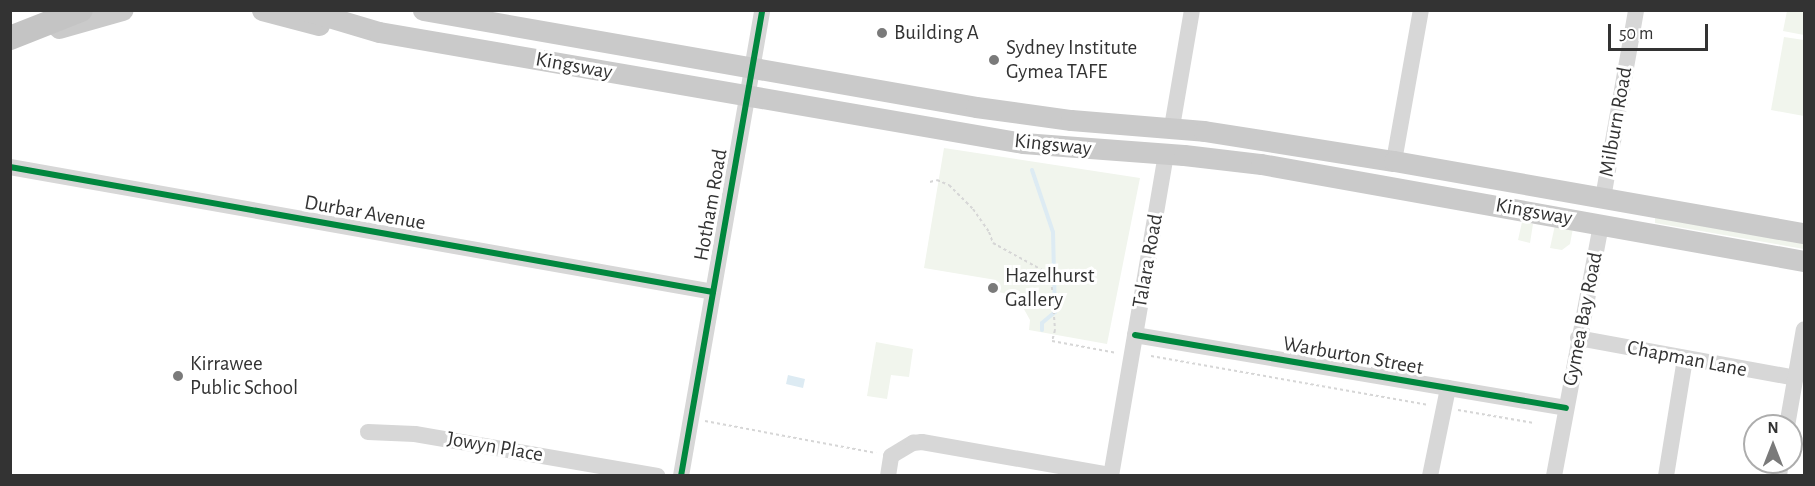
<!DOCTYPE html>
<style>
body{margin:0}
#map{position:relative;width:1815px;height:486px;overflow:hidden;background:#fff;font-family:"Alegreya Sans",sans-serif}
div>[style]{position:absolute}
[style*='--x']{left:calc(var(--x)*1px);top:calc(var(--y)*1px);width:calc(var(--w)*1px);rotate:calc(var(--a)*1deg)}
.green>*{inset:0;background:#f1f5ed}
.water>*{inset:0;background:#ddebf3}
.stream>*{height:4px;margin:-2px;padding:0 2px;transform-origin:2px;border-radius:2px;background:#ddebf3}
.path>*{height:2px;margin-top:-1px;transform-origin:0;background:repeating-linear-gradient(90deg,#d6d6d6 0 3px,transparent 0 6px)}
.minor>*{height:16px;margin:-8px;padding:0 8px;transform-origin:8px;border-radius:8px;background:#d7d7d7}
.major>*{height:21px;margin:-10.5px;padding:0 10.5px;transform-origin:10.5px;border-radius:10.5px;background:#cacaca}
.highway>*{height:24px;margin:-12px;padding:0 12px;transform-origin:12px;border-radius:12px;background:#c4c4c4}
.cycleway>*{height:6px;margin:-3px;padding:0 3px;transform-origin:3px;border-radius:3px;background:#00873e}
.dots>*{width:16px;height:16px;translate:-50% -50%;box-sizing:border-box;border:3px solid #fff;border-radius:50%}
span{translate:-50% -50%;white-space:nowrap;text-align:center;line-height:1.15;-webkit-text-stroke:6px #fff;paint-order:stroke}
.poi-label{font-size:21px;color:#333}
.left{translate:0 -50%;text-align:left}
.street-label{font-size:21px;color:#333}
.frame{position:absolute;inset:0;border:12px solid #333;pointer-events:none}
.north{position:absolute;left:1743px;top:414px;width:60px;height:60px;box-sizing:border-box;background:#fff;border:2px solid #adadad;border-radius:50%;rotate:0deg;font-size:16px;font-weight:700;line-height:24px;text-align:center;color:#333}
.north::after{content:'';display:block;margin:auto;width:21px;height:27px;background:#7a7a7a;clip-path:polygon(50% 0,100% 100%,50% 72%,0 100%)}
.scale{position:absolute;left:1608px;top:24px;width:100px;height:27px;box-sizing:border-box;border:3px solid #333;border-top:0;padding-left:8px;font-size:18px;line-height:21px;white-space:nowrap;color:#333;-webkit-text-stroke:4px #fff;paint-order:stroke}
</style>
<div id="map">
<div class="green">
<i style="clip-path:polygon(1787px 11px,1804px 11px,1804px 35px,1783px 31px)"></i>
<i style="clip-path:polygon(1784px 37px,1804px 40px,1804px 116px,1771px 110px)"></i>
<i style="clip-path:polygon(944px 148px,1140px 178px,1107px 344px,1029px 330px,1030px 320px,1020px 302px,1003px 293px,994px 291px,996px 280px,924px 268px)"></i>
<i style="clip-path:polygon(1655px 216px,1804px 241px,1804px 249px,1655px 223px)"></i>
<i style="clip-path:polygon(1522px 222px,1533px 224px,1530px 243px,1518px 240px)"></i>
<i style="clip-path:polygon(1555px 225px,1573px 228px,1570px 244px,1562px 250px,1550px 248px)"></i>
<i style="clip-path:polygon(876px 342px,913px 349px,909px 377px,891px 375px,887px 399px,867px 396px)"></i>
</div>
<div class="water">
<i style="clip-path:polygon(788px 375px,805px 379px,803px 388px,786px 384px)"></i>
</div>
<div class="stream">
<i style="--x:1032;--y:170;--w:65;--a:71.3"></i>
<i style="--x:1053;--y:232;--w:80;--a:88.6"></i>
<i style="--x:1055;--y:312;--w:17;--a:140"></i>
<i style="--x:1042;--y:323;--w:7;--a:90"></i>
</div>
<div class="path">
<i style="--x:930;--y:182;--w:7;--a:-16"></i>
<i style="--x:937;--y:180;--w:13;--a:23"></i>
<i style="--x:949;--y:185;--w:34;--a:45"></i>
<i style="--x:973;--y:209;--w:28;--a:55"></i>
<i style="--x:989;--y:232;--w:12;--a:70"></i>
<i style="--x:993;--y:243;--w:66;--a:28.9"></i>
<i style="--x:1051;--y:275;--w:55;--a:85.8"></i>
<i style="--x:1055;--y:330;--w:11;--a:105"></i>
<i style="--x:1052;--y:341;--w:66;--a:10.5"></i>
<i style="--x:1151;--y:356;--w:282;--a:10"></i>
<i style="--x:1458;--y:410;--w:77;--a:9.7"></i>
<i style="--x:705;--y:421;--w:174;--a:10.6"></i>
</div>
<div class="minor">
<i style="--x:1172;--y:127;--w:119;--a:-80.3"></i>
<i style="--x:1394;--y:161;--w:153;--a:-79.9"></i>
<i style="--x:10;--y:167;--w:714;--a:10.08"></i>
<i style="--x:1603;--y:198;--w:191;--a:-80"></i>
<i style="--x:1135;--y:335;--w:437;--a:9.6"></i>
<i style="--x:1578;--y:338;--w:221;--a:10.4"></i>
<i style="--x:1787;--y:426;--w:98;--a:-80.1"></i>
<i style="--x:368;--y:432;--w:47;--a:2.4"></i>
<i style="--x:415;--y:434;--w:246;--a:9.8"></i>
<i style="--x:681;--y:476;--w:473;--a:-80.1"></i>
<i style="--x:888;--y:476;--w:20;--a:-81"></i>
<i style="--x:891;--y:456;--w:26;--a:-31"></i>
<i style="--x:913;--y:443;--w:9;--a:-6"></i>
<i style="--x:922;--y:442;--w:192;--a:9.9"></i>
<i style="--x:1111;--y:476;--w:327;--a:-80.3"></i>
<i style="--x:1430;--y:476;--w:90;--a:-78.4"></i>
<i style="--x:1554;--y:476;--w:256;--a:-79.4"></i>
<i style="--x:1666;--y:476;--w:119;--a:-80.8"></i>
<i style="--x:1779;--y:476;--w:14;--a:-82"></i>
</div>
<div class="major">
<i style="--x:262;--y:10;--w:59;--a:14.7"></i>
<i style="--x:305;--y:10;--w:77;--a:16.6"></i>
<i style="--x:379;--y:32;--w:653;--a:9.78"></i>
<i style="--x:1023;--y:143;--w:161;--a:4.3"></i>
<i style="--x:1184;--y:155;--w:78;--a:6.7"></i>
<i style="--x:1261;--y:164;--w:552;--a:10.13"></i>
<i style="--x:423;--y:10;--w:561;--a:9.95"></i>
<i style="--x:976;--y:107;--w:96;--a:7.8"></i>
<i style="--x:1071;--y:120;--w:133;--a:4.7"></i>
<i style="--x:1204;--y:131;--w:192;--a:9"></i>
<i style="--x:1394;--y:161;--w:416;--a:10"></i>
<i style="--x:59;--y:28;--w:66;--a:-15.9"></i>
</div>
<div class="highway">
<i style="--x:10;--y:38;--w:76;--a:-21.5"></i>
</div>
<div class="cycleway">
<i style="--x:10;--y:167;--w:714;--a:10.08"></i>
<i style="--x:1135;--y:335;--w:437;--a:9.6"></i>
<i style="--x:681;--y:476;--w:473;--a:-80.1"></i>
</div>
<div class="dots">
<i style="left:882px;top:33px;background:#7a7a7a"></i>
<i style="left:994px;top:60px;background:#7a7a7a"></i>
<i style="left:993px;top:288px;background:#7a7a7a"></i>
<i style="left:178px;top:376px;background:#7a7a7a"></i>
</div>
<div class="poi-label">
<span class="left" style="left:894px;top:33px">Building A</span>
<span class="left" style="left:1006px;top:60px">Sydney Institute<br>Gymea TAFE</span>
<span class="left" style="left:1005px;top:288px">Hazelhurst<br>Gallery</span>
<span class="left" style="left:190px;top:376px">Kirrawee<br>Public School</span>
</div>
<div class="street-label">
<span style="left:574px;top:66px;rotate:10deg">Kingsway</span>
<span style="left:1616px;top:122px;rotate:-80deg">Milburn Road</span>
<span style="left:1053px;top:145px;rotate:6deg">Kingsway</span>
<span style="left:711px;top:205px;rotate:-80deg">Hotham Road</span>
<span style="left:1534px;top:212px;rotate:10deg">Kingsway</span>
<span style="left:365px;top:213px;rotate:10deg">Durbar Avenue</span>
<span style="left:1148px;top:261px;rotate:-80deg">Talara Road</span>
<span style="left:1583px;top:319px;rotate:-79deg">Gymea Bay Road</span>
<span style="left:1353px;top:356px;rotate:10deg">Warburton Street</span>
<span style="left:1687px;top:359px;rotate:11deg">Chapman Lane</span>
<span style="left:495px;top:447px;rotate:10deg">Jowyn Place</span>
</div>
<div class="frame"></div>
<div class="north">N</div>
<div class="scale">50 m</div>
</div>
